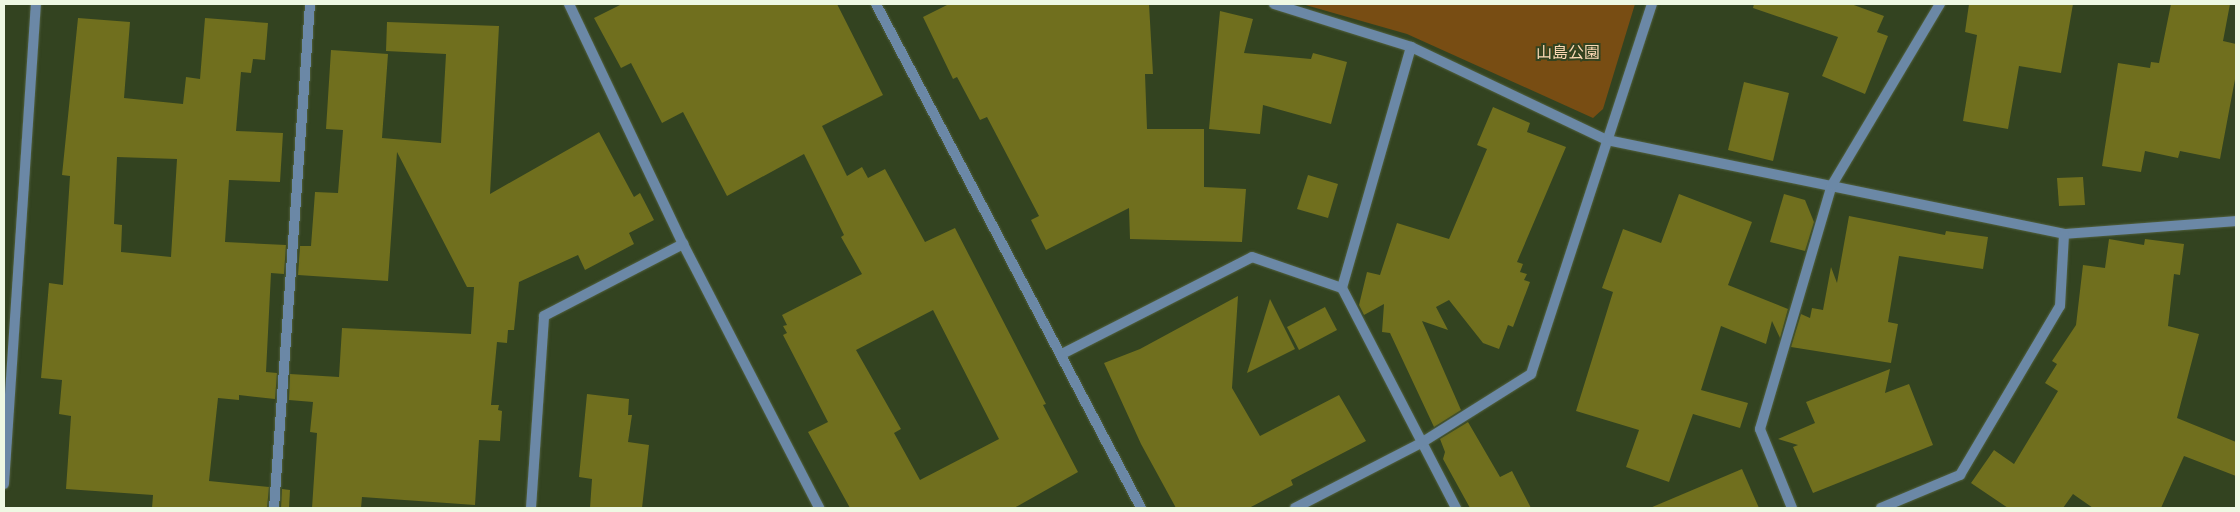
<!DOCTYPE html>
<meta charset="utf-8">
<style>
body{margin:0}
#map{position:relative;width:2240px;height:512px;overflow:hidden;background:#334320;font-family:"Exo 2","Noto Sans JP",sans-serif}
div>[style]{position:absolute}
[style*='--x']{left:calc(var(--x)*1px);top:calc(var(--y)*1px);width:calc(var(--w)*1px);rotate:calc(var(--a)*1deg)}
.green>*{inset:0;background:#784d13}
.building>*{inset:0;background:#706f1e}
.roads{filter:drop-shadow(0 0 1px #51603f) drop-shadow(0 0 1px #51603f)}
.minor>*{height:10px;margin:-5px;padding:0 5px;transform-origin:5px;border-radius:5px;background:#6b88a6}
.tertiary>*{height:10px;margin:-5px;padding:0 5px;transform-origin:5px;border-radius:5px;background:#6b88a6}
span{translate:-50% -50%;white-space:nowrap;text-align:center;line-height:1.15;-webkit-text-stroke:4px #334320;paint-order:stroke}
.park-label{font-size:16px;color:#fad8b3}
.frame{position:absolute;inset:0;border:5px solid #eef8e3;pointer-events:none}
</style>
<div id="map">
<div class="green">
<i style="clip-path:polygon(1302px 4px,1635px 4px,1603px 109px,1593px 118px,1407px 34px)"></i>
</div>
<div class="building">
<i style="clip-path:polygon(evenodd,622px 4px,837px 4px,883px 95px,822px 126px,847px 176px,862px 167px,868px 178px,885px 169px,925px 242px,955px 228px,1046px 404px,1043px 405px,1078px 472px,1014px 508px,850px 508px,808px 432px,828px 422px,783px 335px,787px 333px,783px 326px,787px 325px,782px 315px,862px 274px,841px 237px,844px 235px,804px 154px,727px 196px,683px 112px,662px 123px,631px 63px,621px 68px,594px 18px,622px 4px,933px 310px,999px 439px,920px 480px,894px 433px,901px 429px,856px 350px,933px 310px)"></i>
<i style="clip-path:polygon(949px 4px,1149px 4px,1153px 74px,1145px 74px,1147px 129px,1204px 129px,1204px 187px,1246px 189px,1242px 242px,1130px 239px,1129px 208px,1046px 250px,1031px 220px,1039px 216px,987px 117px,980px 120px,957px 77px,953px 79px,923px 17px)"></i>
<i style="clip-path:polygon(1754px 4px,1851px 4px,1884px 16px,1877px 32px,1888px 36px,1865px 94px,1822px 76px,1838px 37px,1753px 8px)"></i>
<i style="clip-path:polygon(1969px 4px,2073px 4px,2061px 73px,2019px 66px,2008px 129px,1963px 121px,1977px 35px,1965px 32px)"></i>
<i style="clip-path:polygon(2171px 4px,2230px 4px,2223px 41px,2236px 44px,2236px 74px,2220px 159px,2180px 151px,2178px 158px,2145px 151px,2141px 172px,2102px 166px,2118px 63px,2150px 68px,2151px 62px,2159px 63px)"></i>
<i style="clip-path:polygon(1220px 11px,1253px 19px,1244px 53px,1311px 59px,1313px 53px,1347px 62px,1331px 124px,1263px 105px,1260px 134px,1209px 129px)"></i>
<i style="clip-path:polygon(evenodd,78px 18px,130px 22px,124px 98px,183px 104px,186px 77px,200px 79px,205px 18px,268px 23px,265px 60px,253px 59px,251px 73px,241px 72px,236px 131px,283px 133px,280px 182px,229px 180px,225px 242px,286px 245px,284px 274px,271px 273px,266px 372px,277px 373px,275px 399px,239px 395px,239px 400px,218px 398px,209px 481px,269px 487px,267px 508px,152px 508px,153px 495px,66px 489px,71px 416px,59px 414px,62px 380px,41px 378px,49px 283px,63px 285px,70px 176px,62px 175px,78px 18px,117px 157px,177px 159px,171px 257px,121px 252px,122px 225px,114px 224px,117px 157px)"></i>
<i style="clip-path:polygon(387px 22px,499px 26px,490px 194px,599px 132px,634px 197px,640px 193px,654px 220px,629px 233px,634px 244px,585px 270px,578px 255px,519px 282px,514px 330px,508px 330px,507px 343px,497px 342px,491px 405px,499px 405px,498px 410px,502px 411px,500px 441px,479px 440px,475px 505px,362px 497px,361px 508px,312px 508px,317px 433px,310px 432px,313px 402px,289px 400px,290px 374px,339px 377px,342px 328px,471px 334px,474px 287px,467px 287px,397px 152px,388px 281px,298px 275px,300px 246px,311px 246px,315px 192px,338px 193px,343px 130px,326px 129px,331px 50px,388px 54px,382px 138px,441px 143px,446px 54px,386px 51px)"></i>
<i style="clip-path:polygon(1744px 82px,1789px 93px,1773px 161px,1728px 150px)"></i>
<i style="clip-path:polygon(1493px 107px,1530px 123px,1527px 132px,1566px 147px,1517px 262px,1523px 264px,1520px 272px,1527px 274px,1524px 280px,1530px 282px,1513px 327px,1508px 325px,1499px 349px,1483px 343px,1449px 300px,1436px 307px,1448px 330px,1422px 321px,1461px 410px,1434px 427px,1390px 333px,1382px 332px,1384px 304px,1364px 315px,1359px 305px,1367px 272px,1380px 275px,1397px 223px,1449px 239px,1487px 149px,1477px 145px)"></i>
<i style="clip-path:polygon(1308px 175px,1338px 184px,1328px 218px,1297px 209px)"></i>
<i style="clip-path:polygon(2083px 177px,2085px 205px,2059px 206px,2057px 178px)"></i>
<i style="clip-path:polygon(1679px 194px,1752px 222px,1728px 285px,1788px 309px,1780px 338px,1772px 321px,1766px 344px,1721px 326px,1701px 390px,1748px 403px,1740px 428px,1693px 414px,1669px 482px,1626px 467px,1639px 430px,1576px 411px,1613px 292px,1602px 288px,1623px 229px,1661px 243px)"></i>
<i style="clip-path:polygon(1784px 194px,1805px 200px,1814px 222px,1805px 251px,1770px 242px)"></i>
<i style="clip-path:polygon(1849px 216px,1945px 235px,1946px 231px,1988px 237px,1983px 269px,1899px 256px,1888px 322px,1898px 324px,1891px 363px,1791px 347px,1801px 314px,1810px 318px,1812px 308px,1823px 310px,1831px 267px,1837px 283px)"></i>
<i style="clip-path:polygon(2109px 239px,2144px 245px,2145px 239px,2184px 244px,2180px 275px,2174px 274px,2168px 326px,2199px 334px,2177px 418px,2236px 442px,2236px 476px,2184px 456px,2161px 508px,2093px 508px,2073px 494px,2063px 508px,2008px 508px,1971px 483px,1994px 450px,2014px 464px,2058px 391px,2045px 383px,2057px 364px,2052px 361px,2076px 325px,2083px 265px,2105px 268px)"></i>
<i style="clip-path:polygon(1238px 296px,1232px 388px,1260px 436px,1339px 395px,1366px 441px,1291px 480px,1293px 485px,1249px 508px,1176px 508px,1141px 444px,1104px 363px,1140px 349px)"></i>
<i style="clip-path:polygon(1270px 299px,1295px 349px,1247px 373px)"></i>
<i style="clip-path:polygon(1325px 307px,1337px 330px,1299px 350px,1287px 327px)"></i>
<i style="clip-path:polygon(1890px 369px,1885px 393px,1909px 384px,1933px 445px,1813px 493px,1793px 447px,1798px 445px,1778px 439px,1815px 423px,1806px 402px)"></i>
<i style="clip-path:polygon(587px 394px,629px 399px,628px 415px,632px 415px,628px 442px,649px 445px,642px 508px,590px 508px,592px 479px,579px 477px)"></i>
<i style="clip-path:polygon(1468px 422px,1500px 477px,1512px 471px,1531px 508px,1470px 508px,1443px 459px,1445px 452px,1440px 439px)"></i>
<i style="clip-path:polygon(1742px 469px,1759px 508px,1650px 508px)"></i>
<i style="clip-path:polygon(282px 489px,290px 490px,289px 508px,281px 508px)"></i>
</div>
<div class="roads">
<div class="minor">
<i style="--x:569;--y:4;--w:266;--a:64.6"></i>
<i style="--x:683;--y:244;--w:297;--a:62.7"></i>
<i style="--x:1274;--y:4;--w:144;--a:17.4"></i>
<i style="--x:1411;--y:47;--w:217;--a:25.4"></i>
<i style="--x:1607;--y:140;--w:467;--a:11.6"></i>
<i style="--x:2064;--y:234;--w:172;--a:-4.3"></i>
<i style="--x:1411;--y:47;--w:251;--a:106"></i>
<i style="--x:1342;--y:288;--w:248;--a:62.6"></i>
<i style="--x:1062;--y:354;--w:213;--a:-27"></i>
<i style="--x:1252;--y:257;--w:95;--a:19"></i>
<i style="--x:4;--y:484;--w:481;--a:-86.2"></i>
<i style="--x:274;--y:508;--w:505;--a:-85.91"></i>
<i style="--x:531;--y:508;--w:192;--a:-86.1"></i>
<i style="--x:544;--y:316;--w:157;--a:-27.4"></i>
<i style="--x:1295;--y:508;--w:142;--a:-27.3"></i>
<i style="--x:1421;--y:443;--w:130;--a:-32.1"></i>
<i style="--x:1531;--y:374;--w:389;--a:-71.9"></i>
<i style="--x:1792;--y:508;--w:85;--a:-112.1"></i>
<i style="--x:1760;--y:429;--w:254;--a:-73.6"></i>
<i style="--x:1832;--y:185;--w:211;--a:-59.2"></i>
<i style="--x:1881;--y:508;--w:86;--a:-22.7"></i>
<i style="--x:1960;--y:475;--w:196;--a:-59.4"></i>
<i style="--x:2060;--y:306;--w:72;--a:-86.8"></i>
</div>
<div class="tertiary">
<i style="--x:876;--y:4;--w:569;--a:62.26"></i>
</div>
</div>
<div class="park-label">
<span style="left:1568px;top:52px">山島公園</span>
</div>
<div class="frame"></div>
</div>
